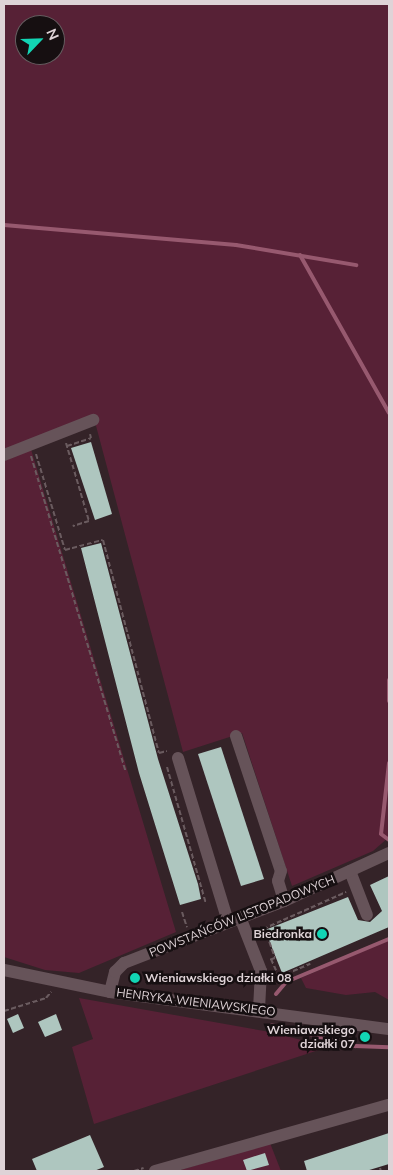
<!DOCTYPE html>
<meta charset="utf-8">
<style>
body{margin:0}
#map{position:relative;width:393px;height:1175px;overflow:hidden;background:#342328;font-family:Mulish,sans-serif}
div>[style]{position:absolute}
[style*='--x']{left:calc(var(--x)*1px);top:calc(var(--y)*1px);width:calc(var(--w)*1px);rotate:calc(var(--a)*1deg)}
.green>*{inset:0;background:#572136}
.stream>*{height:4px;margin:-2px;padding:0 2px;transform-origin:2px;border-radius:2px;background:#97596f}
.building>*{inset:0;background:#aec6bf}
.path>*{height:2px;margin-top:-1px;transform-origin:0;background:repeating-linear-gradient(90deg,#6a5b5f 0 5px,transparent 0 7.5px)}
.minor>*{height:12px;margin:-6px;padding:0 6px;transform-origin:6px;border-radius:6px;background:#665359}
.dots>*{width:14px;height:14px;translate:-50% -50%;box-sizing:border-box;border:2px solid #160f11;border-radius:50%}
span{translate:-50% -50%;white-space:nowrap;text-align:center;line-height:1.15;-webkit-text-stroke:5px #160f11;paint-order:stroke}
.street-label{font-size:12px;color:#dfd3d7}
.poi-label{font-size:12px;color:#dfd3d7;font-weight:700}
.right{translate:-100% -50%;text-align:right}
.left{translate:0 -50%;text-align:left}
.frame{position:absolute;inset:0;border:5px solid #dfd3d7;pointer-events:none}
.north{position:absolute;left:15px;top:15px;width:50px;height:50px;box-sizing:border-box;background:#160f11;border:1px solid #665d60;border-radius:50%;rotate:66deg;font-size:14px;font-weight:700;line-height:20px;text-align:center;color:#dfd3d7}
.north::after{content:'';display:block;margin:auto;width:18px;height:22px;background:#12d5b4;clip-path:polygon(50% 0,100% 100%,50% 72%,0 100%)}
</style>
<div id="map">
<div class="green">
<i style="clip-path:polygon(evenodd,4px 4px,389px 4px,389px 837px,373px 851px,292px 886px,242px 733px,183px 752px,95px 422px,30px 446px,176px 932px,79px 973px,45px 970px,4px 957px,4px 4px,25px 25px,55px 25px,55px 55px,25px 55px,25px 25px)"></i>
<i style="clip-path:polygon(389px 940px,389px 1000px,375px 992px,346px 995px,306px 988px,301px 978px)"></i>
<i style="clip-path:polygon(79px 998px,270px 1032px,317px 1044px,337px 1044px,94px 1124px,72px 1047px,93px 1039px)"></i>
<i style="clip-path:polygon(270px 1143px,281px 1171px,177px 1171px)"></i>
</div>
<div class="stream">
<i style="--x:4;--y:225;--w:233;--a:4.9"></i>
<i style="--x:236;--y:245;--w:122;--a:9.5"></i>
<i style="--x:300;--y:255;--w:181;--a:60.6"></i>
<i style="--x:389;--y:680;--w:21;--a:90"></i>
<i style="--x:389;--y:763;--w:71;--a:96.4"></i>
<i style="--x:381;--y:834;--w:10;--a:37"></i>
<i style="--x:276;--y:994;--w:16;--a:-50"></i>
<i style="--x:286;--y:982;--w:112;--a:-22.7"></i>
<i style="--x:272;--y:1025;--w:86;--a:14.2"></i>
<i style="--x:355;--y:1046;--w:34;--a:2"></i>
</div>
<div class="building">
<i style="clip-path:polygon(91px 442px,112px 514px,95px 520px,71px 448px)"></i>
<i style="clip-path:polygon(101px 543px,158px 759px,198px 884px,201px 899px,180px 905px,139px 773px,81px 548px)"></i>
<i style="clip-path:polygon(221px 747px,264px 879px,241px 886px,198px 754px)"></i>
<i style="clip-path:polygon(389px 876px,389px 927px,282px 973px,265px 930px,348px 897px,358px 920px,370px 922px,382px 911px,370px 885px)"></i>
<i style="clip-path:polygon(18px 1014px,24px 1028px,13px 1033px,7px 1019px)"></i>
<i style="clip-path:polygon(56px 1014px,62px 1030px,45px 1037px,38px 1022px)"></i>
<i style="clip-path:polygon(389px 1133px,389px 1164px,366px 1171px,307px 1171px,304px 1161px)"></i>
<i style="clip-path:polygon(90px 1135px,104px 1167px,94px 1171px,37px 1171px,32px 1159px)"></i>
<i style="clip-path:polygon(265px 1153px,269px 1165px,247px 1171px,243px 1160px)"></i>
</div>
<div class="path">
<i style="--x:66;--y:443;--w:81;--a:73.6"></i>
<i style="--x:89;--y:521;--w:17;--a:163"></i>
<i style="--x:67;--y:446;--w:25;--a:-18"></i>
<i style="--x:91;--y:438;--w:4;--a:-104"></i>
<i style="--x:36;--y:454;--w:100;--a:73.2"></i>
<i style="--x:65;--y:550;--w:39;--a:-15"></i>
<i style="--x:103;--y:540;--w:220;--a:75.3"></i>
<i style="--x:159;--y:753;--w:8;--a:-14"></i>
<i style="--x:31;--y:456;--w:328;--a:73.3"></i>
<i style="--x:167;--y:767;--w:142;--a:74.1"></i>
<i style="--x:182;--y:912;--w:16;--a:72"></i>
<i style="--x:267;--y:935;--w:24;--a:71"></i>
<i style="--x:275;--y:958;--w:6;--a:162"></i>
<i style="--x:266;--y:936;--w:8;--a:-113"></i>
<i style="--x:263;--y:929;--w:91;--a:-24"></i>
<i style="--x:271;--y:959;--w:20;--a:66"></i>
<i style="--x:279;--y:977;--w:34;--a:-23"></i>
<i style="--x:4;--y:1011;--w:44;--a:-17.2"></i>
<i style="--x:46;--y:998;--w:8;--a:-50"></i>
<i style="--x:380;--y:1168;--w:3;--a:72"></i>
<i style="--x:134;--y:1171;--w:10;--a:-17"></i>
</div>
<div class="minor">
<i style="--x:4;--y:455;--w:96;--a:-21.5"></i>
<i style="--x:236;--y:736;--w:142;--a:71.6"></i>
<i style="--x:281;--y:871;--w:10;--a:107"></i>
<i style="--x:278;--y:881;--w:21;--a:73"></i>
<i style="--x:178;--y:758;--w:171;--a:73"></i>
<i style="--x:350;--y:871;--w:47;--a:68.9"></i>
<i style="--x:240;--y:917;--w:58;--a:68.7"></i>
<i style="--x:261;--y:971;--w:38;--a:93"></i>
<i style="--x:4;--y:970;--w:108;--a:11.7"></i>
<i style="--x:110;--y:992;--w:281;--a:7.6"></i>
<i style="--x:110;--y:992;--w:21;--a:-76"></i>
<i style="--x:115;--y:972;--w:13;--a:-45"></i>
<i style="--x:124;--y:963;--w:172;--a:-21.2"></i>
<i style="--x:284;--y:901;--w:115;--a:-24.6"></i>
<i style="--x:155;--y:1171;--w:243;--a:-15.8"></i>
</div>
<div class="dots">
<i style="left:322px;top:934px;background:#12d5b4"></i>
<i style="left:135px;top:978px;background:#12d5b4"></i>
<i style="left:365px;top:1037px;background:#12d5b4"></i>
</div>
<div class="street-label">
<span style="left:242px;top:916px;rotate:-22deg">POWSTAŃCÓW LISTOPADOWYCH</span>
<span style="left:196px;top:1002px;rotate:7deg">HENRYKA WIENIAWSKIEGO</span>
</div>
<div class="poi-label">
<span class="right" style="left:312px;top:934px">Biedronka</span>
<span class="left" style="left:145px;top:978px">Wieniawskiego działki 08</span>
<span class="right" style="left:355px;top:1037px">Wieniawskiego<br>działki 07</span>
</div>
<div class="frame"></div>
<div class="north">N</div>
</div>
